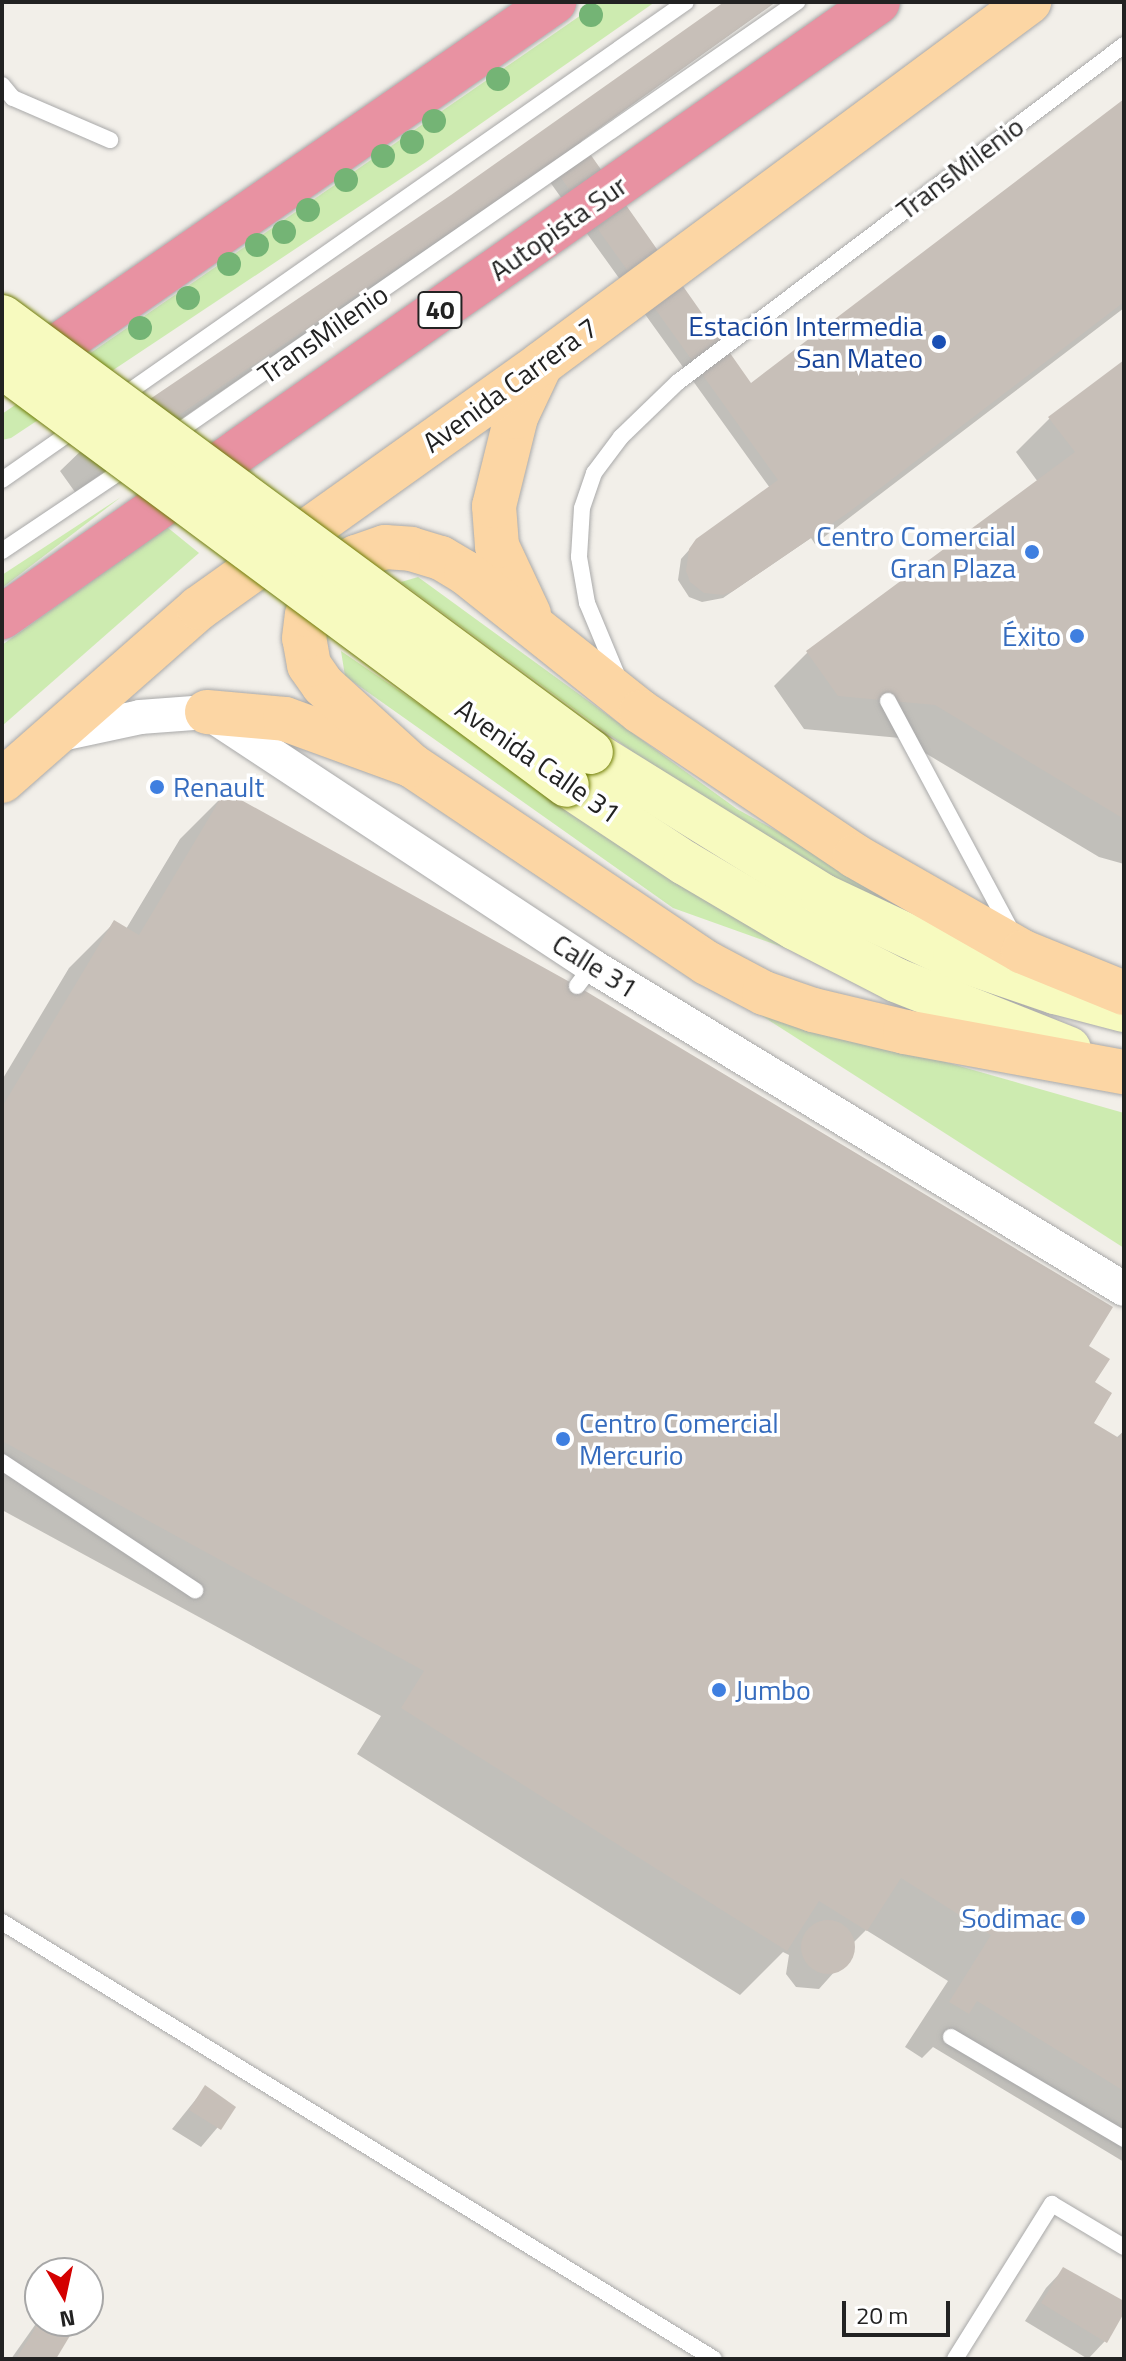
<!DOCTYPE html>
<meta charset="utf-8">
<style>
body{margin:0}
#map{position:relative;width:1126px;height:2361px;overflow:hidden;background:#f2efe9;font-family:"Titillium Web",sans-serif}
div>[style]{position:absolute}
[style*='--x']{left:calc(var(--x)*1px);top:calc(var(--y)*1px);width:calc(var(--w)*1px);rotate:calc(var(--a)*1deg)}
.grass>*{inset:0;background:#cdebb0}
.shadow>*{inset:0;background:#0003}
.building>*{inset:0;background:#c7bfb8}
.round{border-radius:50%}
.roads{filter:drop-shadow(0 0 2px #a9a9a9) drop-shadow(0 0 2px #a9a9a9)}
.lane>*{height:16px;margin:-8px;padding:0 8px;transform-origin:8px;border-radius:8px;background:#fff}
.street>*{height:34px;margin:-17px;padding:0 17px;transform-origin:17px;border-radius:17px;background:#fff}
.secondary>*{height:44px;margin:-22px;padding:0 22px;transform-origin:22px;border-radius:22px;background:#f7fabf}
.primary>*{height:44px;margin:-22px;padding:0 22px;transform-origin:22px;border-radius:22px;background:#fcd6a4}
.highway>*{height:44px;margin:-22px;padding:0 22px;transform-origin:22px;border-radius:22px;background:#e892a2}
.bridges{filter:drop-shadow(0 0 2px #707d05) drop-shadow(0 0 2px #707d05)}
.secondary-bridge>*{height:44px;margin:-22px;padding:0 22px;transform-origin:22px;border-radius:22px;background:#f7fabf}
.trees>*{width:24px;height:24px;margin:-12px;border-radius:50%;background:#74b475}
.dots>*{width:22px;height:22px;translate:-50% -50%;box-sizing:border-box;border:4px solid #fff;border-radius:50%}
span{translate:-50% -50%;white-space:nowrap;text-align:center;line-height:1.15;-webkit-text-stroke:7px #fff;paint-order:stroke}
.shield-label span{padding:2px 6px;background:#fff;border:2px solid;border-radius:6px;-webkit-text-stroke-width:0}
.shield-label{font-size:26px;color:#222;font-weight:700}
.street-label{font-size:28px;color:#222}
.transit-label{font-size:28px;color:#164399}
.right{translate:-100% -50%;text-align:right}
.shop-label{font-size:28px;color:#366cbe}
.left{translate:0 -50%;text-align:left}
.frame{position:absolute;inset:0;border:4px solid #222;pointer-events:none}
.north{position:absolute;left:24px;top:2257px;width:80px;height:80px;box-sizing:border-box;background:#fff;border:2px solid #a7a7a7;border-radius:50%;rotate:171deg;font-size:22px;font-weight:700;line-height:32px;text-align:center;color:#222}
.north::after{content:'';display:block;margin:auto;width:28px;height:36px;background:#d40000;clip-path:polygon(50% 0,100% 100%,50% 72%,0 100%)}
.scale{position:absolute;left:842px;top:2301px;width:108px;height:36px;box-sizing:border-box;border:4px solid #222;border-top:0;padding-left:10px;font-size:24px;line-height:28px;white-space:nowrap;color:#222;-webkit-text-stroke:6px #fff;paint-order:stroke}
</style>
<div id="map">
<div class="grass">
<i style="clip-path:polygon(600px 2px,655px 2px,426px 162px,11px 438px,2px 440px,2px 414px)"></i>
<i style="clip-path:polygon(121px 497px,2px 588px,2px 575px)"></i>
<i style="clip-path:polygon(167px 527px,199px 553px,2px 726px,2px 645px)"></i>
<i style="clip-path:polygon(418px 577px,737px 809px,884px 890px,995px 960px,735px 827px,401px 582px)"></i>
<i style="clip-path:polygon(341px 651px,682px 884px,799px 953px,673px 908px,345px 676px)"></i>
<i style="clip-path:polygon(745px 1005px,1124px 1113px,1124px 1248px)"></i>
</div>
<div class="shadow">
<i style="clip-path:polygon(727px 2px,776px 2px,580px 142px,750px 386px,1124px 101px,1124px 308px,815px 544px,811px 538px,723px 598px,702px 602px,689px 597px,678px 580px,681px 559px,698px 540px,770px 488px,542px 171px,75px 492px,60px 471px,87px 445px,452px 196px)"></i>
<i style="clip-path:polygon(1124px 362px,1124px 864px,1099px 857px,900px 738px,804px 729px,774px 686px,807px 653px,1038px 482px,1016px 452px,1049px 419px)"></i>
<i style="clip-path:polygon(225px 794px,1086px 1346px,1092px 1383px,1091px 1423px,1116px 1438px,1124px 1431px,1124px 2162px,933px 2047px,922px 2058px,905px 2047px,948px 1981px,866px 1930px,852px 1944px,853px 1951px,819px 1989px,796px 1987px,786px 1974px,789px 1955px,783px 1952px,740px 1995px,357px 1754px,381px 1716px,2px 1510px,2px 1080px,69px 968px,114px 923px,126px 929px,180px 839px)"></i>
<i style="clip-path:polygon(205px 2088px,234px 2108px,201px 2147px,172px 2129px)"></i>
<i style="clip-path:polygon(1063px 2270px,1124px 2303px,1105px 2341px,1088px 2359px,1025px 2321px,1046px 2288px)"></i>
<i style="clip-path:polygon(40px 2318px,74px 2325px,52px 2359px,11px 2359px)"></i>
</div>
<div class="building">
<i style="clip-path:polygon(724px 2px,775px 2px,581px 141px,751px 383px,1124px 99px,1124px 302px,849px 512px,733px 591px,723px 595px,704px 593px,690px 582px,686px 571px,689px 549px,696px 539px,778px 480px,551px 164px,102px 467px,85px 443px,451px 195px)"></i>
<i style="clip-path:polygon(1124px 360px,1124px 819px,935px 705px,838px 696px,806px 651px,1075px 452px,1048px 417px)"></i>
<i style="clip-path:polygon(225px 791px,577px 986px,1113px 1307px,1089px 1346px,1110px 1359px,1095px 1382px,1112px 1393px,1094px 1423px,1119px 1438px,1124px 1429px,1124px 2091px,977px 2001px,969px 2014px,949px 2002px,991px 1935px,901px 1878px,867px 1931px,819px 1901px,787px 1951px,401px 1708px,424px 1671px,2px 1441px,2px 1107px,114px 920px,139px 935px)"></i>
<i class="round" style="left:801px;top:1920px;width:54px;height:54px"></i>
<i style="clip-path:polygon(205px 2085px,236px 2107px,221px 2130px,189px 2110px)"></i>
<i style="clip-path:polygon(1063px 2267px,1124px 2301px,1124px 2313px,1107px 2343px,1041px 2303px)"></i>
<i style="clip-path:polygon(40px 2321px,77px 2324px,56px 2359px,16px 2359px)"></i>
</div>
<div class="roads">
<div class="lane">
<i style="--x:2;--y:85;--w:17;--a:50"></i>
<i style="--x:13;--y:98;--w:106;--a:23.4"></i>
<i style="--x:117;--y:400;--w:694;--a:-34.97"></i>
<i style="--x:169;--y:438;--w:765;--a:-34.77"></i>
<i style="--x:2;--y:480;--w:93;--a:-34.9"></i>
<i style="--x:2;--y:551;--w:154;--a:-33.9"></i>
<i style="--x:617;--y:675;--w:78;--a:-112.6"></i>
<i style="--x:587;--y:603;--w:47;--a:-99.9"></i>
<i style="--x:579;--y:557;--w:49;--a:-86.5"></i>
<i style="--x:582;--y:508;--w:37;--a:-71"></i>
<i style="--x:594;--y:473;--w:45;--a:-53.1"></i>
<i style="--x:621;--y:437;--w:79;--a:-44"></i>
<i style="--x:678;--y:382;--w:559;--a:-37.07"></i>
<i style="--x:888;--y:701;--w:262;--a:61.8"></i>
<i style="--x:577;--y:986;--w:25;--a:-53"></i>
<i style="--x:2;--y:1462;--w:232;--a:33.6"></i>
<i style="--x:2;--y:1922;--w:835;--a:31.54"></i>
<i style="--x:951;--y:2037;--w:201;--a:30.5"></i>
<i style="--x:955;--y:2359;--w:183;--a:-58"></i>
<i style="--x:1052;--y:2204;--w:84;--a:30.8"></i>
</div>
<div class="street">
<i style="--x:57;--y:735;--w:85;--a:-12.2"></i>
<i style="--x:140;--y:717;--w:67;--a:-4.3"></i>
<i style="--x:207;--y:712;--w:461;--a:33.4"></i>
<i style="--x:592;--y:966;--w:622;--a:31.26"></i>
</div>
<div class="secondary">
<i style="--x:591;--y:752;--w:273;--a:31.8"></i>
<i style="--x:823;--y:896;--w:146;--a:25.2"></i>
<i style="--x:955;--y:958;--w:106;--a:18.8"></i>
<i style="--x:1055;--y:992;--w:71;--a:14.6"></i>
<i style="--x:567;--y:785;--w:141;--a:33.5"></i>
<i style="--x:685;--y:863;--w:128;--a:30.6"></i>
<i style="--x:795;--y:928;--w:114;--a:27.2"></i>
<i style="--x:896;--y:980;--w:186;--a:21.7"></i>
</div>
<div class="primary">
<i style="--x:529;--y:614;--w:75;--a:-115.2"></i>
<i style="--x:497;--y:546;--w:40;--a:-94.3"></i>
<i style="--x:494;--y:506;--w:92;--a:-76.1"></i>
<i style="--x:516;--y:417;--w:56;--a:-64.8"></i>
<i style="--x:207;--y:712;--w:78;--a:5.1"></i>
<i style="--x:285;--y:719;--w:134;--a:20.1"></i>
<i style="--x:411;--y:765;--w:356;--a:33.8"></i>
<i style="--x:707;--y:963;--w:64;--a:27.8"></i>
<i style="--x:764;--y:993;--w:52;--a:19.1"></i>
<i style="--x:813;--y:1010;--w:95;--a:13.4"></i>
<i style="--x:905;--y:1032;--w:223;--a:10.4"></i>
<i style="--x:411;--y:765;--w:119;--a:-137.7"></i>
<i style="--x:323;--y:685;--w:24;--a:-125"></i>
<i style="--x:309;--y:665;--w:27;--a:-100"></i>
<i style="--x:304;--y:638;--w:23;--a:-83"></i>
<i style="--x:307;--y:615;--w:26;--a:-67"></i>
<i style="--x:317;--y:591;--w:21;--a:-49"></i>
<i style="--x:331;--y:575;--w:31;--a:-36"></i>
<i style="--x:356;--y:557;--w:31;--a:-19"></i>
<i style="--x:385;--y:547;--w:26;--a:4"></i>
<i style="--x:411;--y:549;--w:31;--a:17"></i>
<i style="--x:441;--y:558;--w:29;--a:31"></i>
<i style="--x:466;--y:573;--w:223;--a:38.5"></i>
<i style="--x:641;--y:712;--w:258;--a:33.9"></i>
<i style="--x:855;--y:856;--w:193;--a:29.7"></i>
<i style="--x:1023;--y:952;--w:109;--a:22.1"></i>
<i style="--x:2;--y:781;--w:262;--a:-41.3"></i>
<i style="--x:199;--y:608;--w:420;--a:-35.5"></i>
<i style="--x:541;--y:364;--w:608;--a:-36.57"></i>
</div>
<div class="highway">
<i style="--x:20;--y:372;--w:650;--a:-34.72"></i>
<i style="--x:2;--y:617;--w:1070;--a:-35.07"></i>
</div>
</div>
<div class="bridges">
<div class="secondary-bridge">
<i style="--x:2;--y:317;--w:732;--a:36.45"></i>
<i style="--x:2;--y:366;--w:703;--a:36.56"></i>
</div>
</div>
<div class="trees">
<i style="left:591px;top:15px"></i>
<i style="left:498px;top:79px"></i>
<i style="left:434px;top:121px"></i>
<i style="left:412px;top:142px"></i>
<i style="left:383px;top:156px"></i>
<i style="left:346px;top:180px"></i>
<i style="left:308px;top:210px"></i>
<i style="left:284px;top:232px"></i>
<i style="left:257px;top:245px"></i>
<i style="left:229px;top:264px"></i>
<i style="left:188px;top:298px"></i>
<i style="left:140px;top:328px"></i>
</div>
<div class="dots">
<i style="left:939px;top:342px;background:#1a4fb4"></i>
<i style="left:1032px;top:552px;background:#3f7fe0"></i>
<i style="left:1077px;top:636px;background:#3f7fe0"></i>
<i style="left:157px;top:787px;background:#3f7fe0"></i>
<i style="left:563px;top:1439px;background:#3f7fe0"></i>
<i style="left:719px;top:1690px;background:#3f7fe0"></i>
<i style="left:1078px;top:1918px;background:#3f7fe0"></i>
</div>
<div class="shield-label">
<span style="left:440px;top:310px">40</span>
</div>
<div class="street-label">
<span style="left:960px;top:168px;rotate:-37deg">TransMilenio</span>
<span style="left:558px;top:228px;rotate:-35deg">Autopista Sur</span>
<span style="left:323px;top:334px;rotate:-35deg">TransMilenio</span>
<span style="left:510px;top:385px;rotate:-36deg">Avenida Carrera 7</span>
<span style="left:538px;top:761px;rotate:35deg">Avenida Calle 31</span>
<span style="left:595px;top:966px;rotate:32deg">Calle 31</span>
</div>
<div class="transit-label">
<span class="right" style="left:923px;top:342px">Estación Intermedia<br>San Mateo</span>
</div>
<div class="shop-label">
<span class="right" style="left:1016px;top:552px">Centro Comercial<br>Gran Plaza</span>
<span class="right" style="left:1061px;top:636px">Éxito</span>
<span class="left" style="left:173px;top:787px">Renault</span>
<span class="left" style="left:579px;top:1439px">Centro Comercial<br>Mercurio</span>
<span class="left" style="left:735px;top:1690px">Jumbo</span>
<span class="right" style="left:1062px;top:1918px">Sodimac</span>
</div>
<div class="frame"></div>
<div class="north">N</div>
<div class="scale">20 m</div>
</div>
